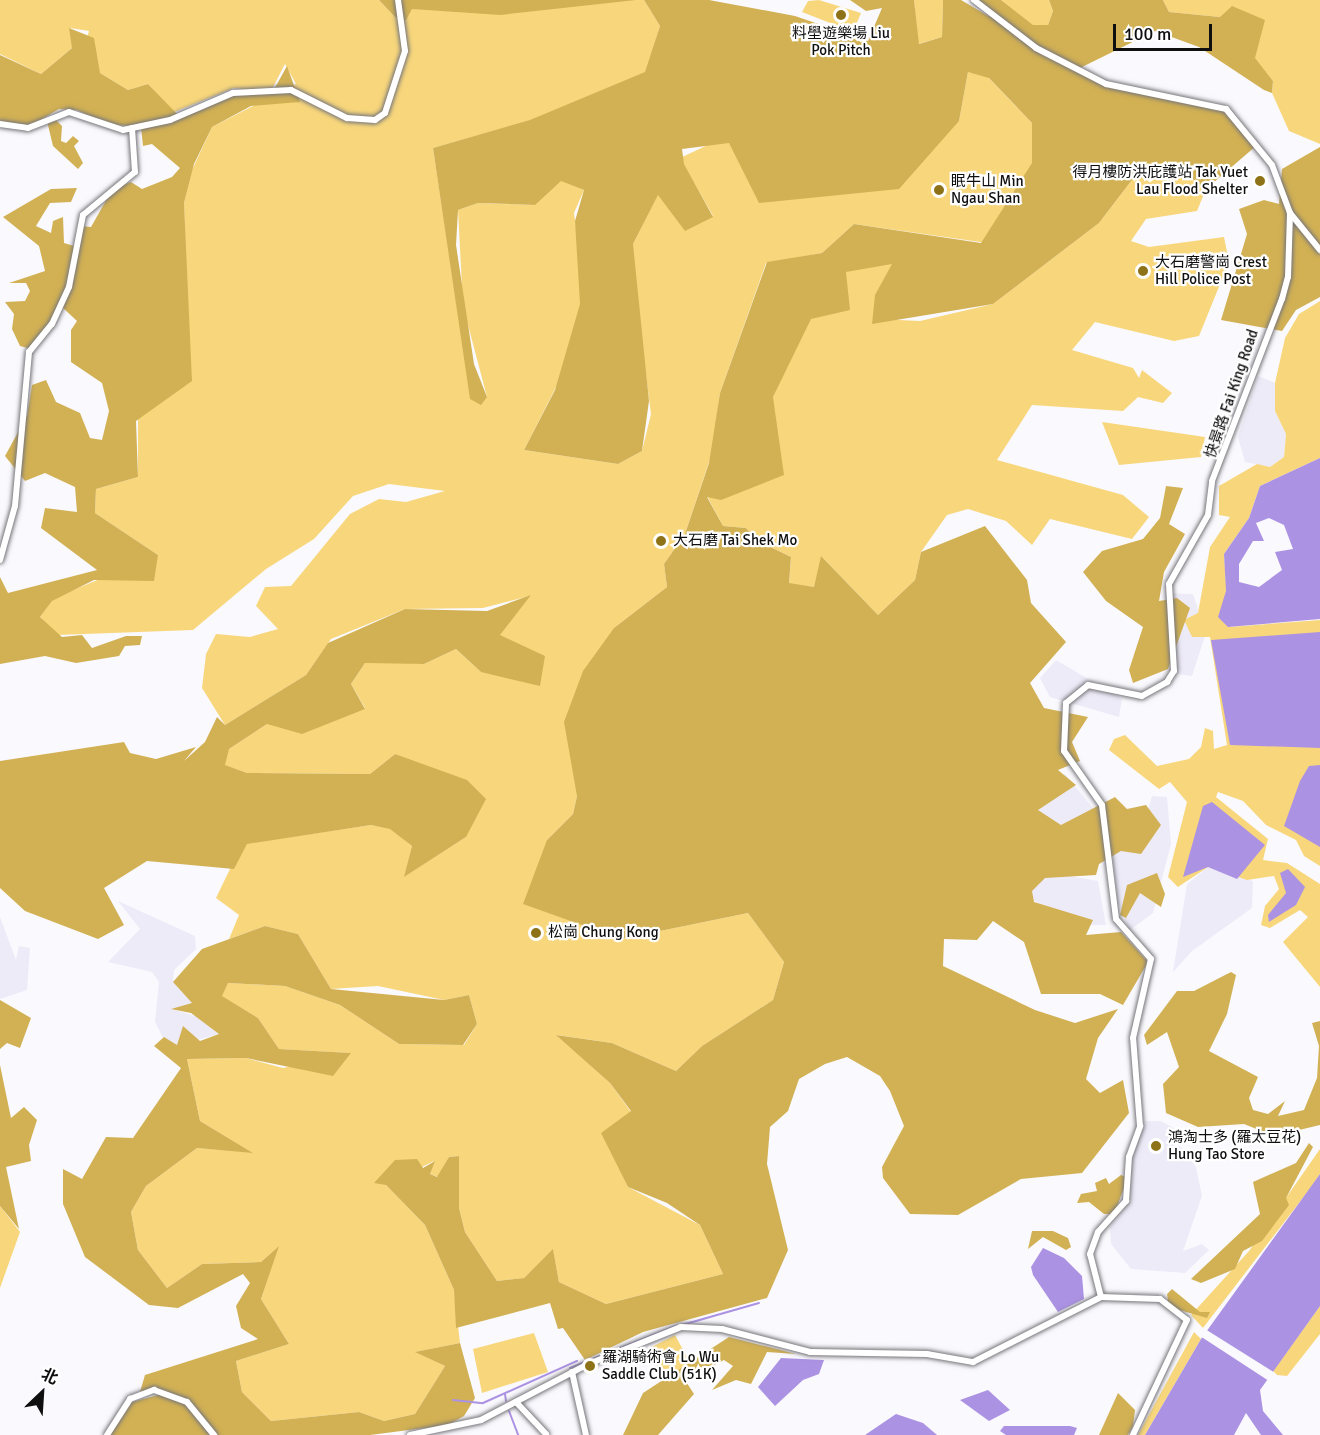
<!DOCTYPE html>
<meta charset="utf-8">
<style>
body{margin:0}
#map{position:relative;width:1320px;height:1435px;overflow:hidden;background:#faf9fe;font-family:Signika,"Noto Sans SC",sans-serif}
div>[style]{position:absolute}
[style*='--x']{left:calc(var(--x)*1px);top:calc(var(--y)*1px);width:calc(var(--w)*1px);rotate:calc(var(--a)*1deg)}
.built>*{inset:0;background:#eeebf8}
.green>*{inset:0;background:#f8d77c}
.forest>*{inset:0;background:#d2b154}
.water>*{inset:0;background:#ab92e3}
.pier>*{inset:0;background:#faf9fe}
.stream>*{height:2px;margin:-1px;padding:0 1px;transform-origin:1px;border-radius:1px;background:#ab92e3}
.roads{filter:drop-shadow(0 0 2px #77767a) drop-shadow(0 0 2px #77767a)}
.street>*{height:6px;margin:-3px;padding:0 3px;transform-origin:3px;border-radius:3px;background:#fff}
.dots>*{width:16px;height:16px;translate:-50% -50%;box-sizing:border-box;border:3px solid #fff;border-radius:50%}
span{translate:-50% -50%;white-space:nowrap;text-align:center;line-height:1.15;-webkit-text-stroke:4.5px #fff;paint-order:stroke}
.poi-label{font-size:15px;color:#0f0f10}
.right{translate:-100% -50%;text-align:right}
.left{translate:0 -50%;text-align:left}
.street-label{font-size:15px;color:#0f0f10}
.north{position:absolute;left:12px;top:1363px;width:60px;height:60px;-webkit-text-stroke:4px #fff;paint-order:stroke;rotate:25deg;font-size:16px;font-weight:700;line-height:24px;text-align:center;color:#0f0f10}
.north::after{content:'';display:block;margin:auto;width:21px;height:27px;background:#0f0f10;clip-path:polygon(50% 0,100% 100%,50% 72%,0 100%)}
.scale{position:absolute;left:1113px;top:24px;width:99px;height:27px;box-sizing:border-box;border:3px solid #0f0f10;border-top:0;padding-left:8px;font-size:18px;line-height:21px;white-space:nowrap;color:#0f0f10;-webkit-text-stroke:4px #fff;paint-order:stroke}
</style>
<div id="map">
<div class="built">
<i style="clip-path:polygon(1258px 376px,1275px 383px,1275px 411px,1286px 434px,1284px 457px,1270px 467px,1245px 462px,1238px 437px)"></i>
<i style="clip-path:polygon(1165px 593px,1193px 594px,1206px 633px,1192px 676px,1170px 673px)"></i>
<i style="clip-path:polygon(1056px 660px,1122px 699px,1119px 717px,1050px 697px,1040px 678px)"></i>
<i style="clip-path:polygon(1065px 774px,1097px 813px,1095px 863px,1010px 834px)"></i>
<i style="clip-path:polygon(1152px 796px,1167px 797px,1171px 844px,1153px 913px,1130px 930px,1118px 903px,1110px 836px,1139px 842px)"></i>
<i style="clip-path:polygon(1208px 867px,1253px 881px,1252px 908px,1192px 951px,1173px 972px,1187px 884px)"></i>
<i style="clip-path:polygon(1032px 869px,1098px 881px,1106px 925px,1078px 925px,1020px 893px)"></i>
<i style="clip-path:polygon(118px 901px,195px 936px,196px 949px,174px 970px,173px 981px,194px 1003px,172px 1009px,195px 1016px,220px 1034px,177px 1045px,164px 1040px,155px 1022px,159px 982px,152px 972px,108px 962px,140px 929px)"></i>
<i style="clip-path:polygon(0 917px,16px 960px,19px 946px,30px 948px,27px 990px,0 999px)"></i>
<i style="clip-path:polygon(1146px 1121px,1161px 1121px,1182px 1133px,1173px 1148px,1179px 1145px,1196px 1167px,1202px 1196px,1183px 1251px,1202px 1244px,1209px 1250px,1185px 1273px,1131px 1269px,1111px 1244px,1110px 1227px,1131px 1201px,1129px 1160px)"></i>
</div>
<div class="green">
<i style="clip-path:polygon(0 0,379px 0,395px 17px,403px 0,644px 0,660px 26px,646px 72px,539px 118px,433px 148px,471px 399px,487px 397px,463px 306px,458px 210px,478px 203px,534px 205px,556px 178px,584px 190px,574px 213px,586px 299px,557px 385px,524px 450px,618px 464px,642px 451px,651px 414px,630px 250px,660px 190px,713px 216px,680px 158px,725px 137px,959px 121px,968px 72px,985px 74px,1032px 123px,1039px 165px,987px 243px,854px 224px,822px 253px,766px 263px,720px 393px,712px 453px,685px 534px,664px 564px,667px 587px,614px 628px,573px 814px,547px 840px,621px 939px,748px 913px,784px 962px,773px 1000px,702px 1046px,676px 1071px,612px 1043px,557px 1035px,610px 1083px,631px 1112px,618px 1164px,628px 1187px,700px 1225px,723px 1274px,606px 1304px,559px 1282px,553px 1250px,524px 1278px,497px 1281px,465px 1232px,459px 1208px,459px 1156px,449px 1157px,438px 1177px,430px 1174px,434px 1161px,386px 1185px,425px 1225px,454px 1290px,460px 1343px,416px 1352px,445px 1366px,415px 1414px,384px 1421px,359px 1412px,271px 1421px,242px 1392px,236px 1361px,289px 1344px,261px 1299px,278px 1247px,261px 1262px,202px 1264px,167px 1288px,138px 1250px,131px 1212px,146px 1186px,197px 1148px,251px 1152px,200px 1121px,187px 1059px,246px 1058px,283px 1068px,350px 1053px,279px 1049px,258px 1018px,221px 996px,228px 983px,285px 986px,340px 1005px,399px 1044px,464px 1045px,477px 1024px,469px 995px,444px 1000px,378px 986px,331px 989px,298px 934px,265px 926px,229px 939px,239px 915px,216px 898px,242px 844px,371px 825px,390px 828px,412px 846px,405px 876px,466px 837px,425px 768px,395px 754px,370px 774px,247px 773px,221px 764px,229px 749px,267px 724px,365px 708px,351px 684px,367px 660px,424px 664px,456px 649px,481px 672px,509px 617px,530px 596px,483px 608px,405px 609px,331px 639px,306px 675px,225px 725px,202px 688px,206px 654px,216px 634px,250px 637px,278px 629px,256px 606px,265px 587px,291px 586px,350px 514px,379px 499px,406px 502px,445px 491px,389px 484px,353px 496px,314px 539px,266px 569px,193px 630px,57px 635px,40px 617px,54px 598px,158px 555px,95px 513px,96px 489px,138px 477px,138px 419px,187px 325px,184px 203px,192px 170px,212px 127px,296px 84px,285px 64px,270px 93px,234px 88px,174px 112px,148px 84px,128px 90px,100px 73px,86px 41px,89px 31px,70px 28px,73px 47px,41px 74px,0 54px)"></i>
<i style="clip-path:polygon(819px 0,861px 13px,853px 32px,802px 12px,808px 1px)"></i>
<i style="clip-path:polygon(914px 0,943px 0,942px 37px,918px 44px)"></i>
<i style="clip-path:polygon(1001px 0,1049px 0,1053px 11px,1048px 25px,1032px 25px)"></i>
<i style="clip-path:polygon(1163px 0,1320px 0,1320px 144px,1289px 131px,1272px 93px,1273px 81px,1220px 17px,1169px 12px)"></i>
<i style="clip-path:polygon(1177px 168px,1206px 189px,1197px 211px,1146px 219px,1131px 241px,1149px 247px,1224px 237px,1229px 262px,1199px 336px,1174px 341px,1095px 322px,1072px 350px,1133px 368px,1139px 378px,1142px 370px,1172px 393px,1163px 403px,1138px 397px,1123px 411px,1032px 405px,997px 460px,1123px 495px,1149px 517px,1132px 539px,1050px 519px,1032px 545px,1006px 521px,968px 509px,947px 515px,921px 552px,915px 580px,878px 615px,822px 557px,814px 587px,789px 584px,791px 557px,758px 541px,746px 528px,723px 526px,707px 496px,770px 405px,801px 324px,845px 272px,886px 260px,900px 270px,878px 319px,920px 321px,993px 304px,1099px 223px,1138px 172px)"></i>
<i style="clip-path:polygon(1320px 301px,1320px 458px,1260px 486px,1249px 518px,1224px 554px,1229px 627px,1320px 620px,1320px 866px,1304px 856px,1296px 840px,1266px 825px,1243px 801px,1218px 792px,1216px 797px,1268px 839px,1263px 860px,1287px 863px,1320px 884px,1320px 987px,1283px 942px,1308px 917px,1300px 910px,1270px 928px,1261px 925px,1265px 906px,1279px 889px,1274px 876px,1247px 880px,1208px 867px,1178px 887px,1168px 877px,1187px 802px,1170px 782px,1159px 789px,1109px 750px,1114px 739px,1125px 735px,1157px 766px,1189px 759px,1201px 747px,1205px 728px,1213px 731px,1214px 749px,1227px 745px,1210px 637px,1192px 637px,1184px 620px,1198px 613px,1210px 547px,1230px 517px,1219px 515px,1219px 486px,1257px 464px,1270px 467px,1284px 457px,1286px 434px,1275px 411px,1275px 383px,1285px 338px,1299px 314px)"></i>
<i style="clip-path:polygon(1102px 422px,1205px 437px,1201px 457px,1119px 465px)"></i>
<i style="clip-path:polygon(1320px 1149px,1320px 1174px,1312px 1186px,1203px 1328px,1191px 1315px,1249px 1251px)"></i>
<i style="clip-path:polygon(0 1206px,20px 1232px,0 1288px)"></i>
<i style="clip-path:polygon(1320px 1306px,1320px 1334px,1287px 1376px,1277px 1375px,1273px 1371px)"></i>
<i style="clip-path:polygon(1194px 1332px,1201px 1339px,1145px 1435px,1138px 1435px)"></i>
<i style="clip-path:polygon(534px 1333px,548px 1372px,482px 1393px,473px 1349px)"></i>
<i style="clip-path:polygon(675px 1335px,694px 1370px,667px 1384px,648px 1349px)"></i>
</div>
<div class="forest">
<i style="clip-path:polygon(379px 0,636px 0,500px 15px,412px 9px,406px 20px,395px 17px)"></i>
<i style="clip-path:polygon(644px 0,709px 0,795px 16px,868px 41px,882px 8px,866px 11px,850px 0,914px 0,919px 44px,942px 37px,943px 0,961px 0,990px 17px,974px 0,1001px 0,1033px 25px,1048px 25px,1053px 11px,1049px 0,1163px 0,1169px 12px,1220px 17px,1232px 6px,1265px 20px,1255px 58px,1273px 81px,1272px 93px,1264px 90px,1199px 47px,1155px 31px,1080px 68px,1106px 84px,1226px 109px,1256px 146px,1206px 189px,1177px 168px,1138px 172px,1099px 223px,993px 304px,872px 324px,875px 295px,892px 264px,846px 272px,850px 310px,811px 319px,773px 397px,784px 475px,721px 500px,707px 497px,723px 526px,746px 528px,758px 541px,791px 557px,789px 583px,814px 587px,821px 556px,878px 615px,915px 580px,921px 552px,985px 526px,1027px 580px,1031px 603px,1066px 642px,1030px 683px,1044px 708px,1088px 717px,1072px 742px,1080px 761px,1058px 770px,1076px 785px,1038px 810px,1061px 825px,1115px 797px,1127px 809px,1146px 805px,1161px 825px,1141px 854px,1121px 851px,1099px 864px,1096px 875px,1045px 878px,1032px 891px,1034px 902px,1093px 920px,1086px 935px,1121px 932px,1148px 962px,1123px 1005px,1100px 994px,1041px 994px,1024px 942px,993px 921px,977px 940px,944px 939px,943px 966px,1035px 1010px,1075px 1023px,1118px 1009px,1098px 1038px,1086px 1079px,1100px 1093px,1123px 1080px,1129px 1113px,1082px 1173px,1021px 1179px,958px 1215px,910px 1214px,883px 1178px,882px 1167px,904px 1126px,890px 1091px,880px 1076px,847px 1057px,825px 1064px,799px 1079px,788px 1111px,770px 1127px,767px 1164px,788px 1250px,767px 1298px,643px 1332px,585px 1360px,563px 1328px,558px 1329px,550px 1303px,456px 1328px,454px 1290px,425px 1225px,386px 1185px,374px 1183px,395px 1160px,417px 1159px,423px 1168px,435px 1161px,430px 1174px,437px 1177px,449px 1157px,459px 1156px,459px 1208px,465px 1232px,497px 1281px,524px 1278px,553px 1249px,559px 1282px,606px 1304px,723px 1274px,700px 1225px,667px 1203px,628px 1187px,601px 1133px,631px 1111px,610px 1083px,556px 1035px,612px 1043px,676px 1071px,702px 1046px,773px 1000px,784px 962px,748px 913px,621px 939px,523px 904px,547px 840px,573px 814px,577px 796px,564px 722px,583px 671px,614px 628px,667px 587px,664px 564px,685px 534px,709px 463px,720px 393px,767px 262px,822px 253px,854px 224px,981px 243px,1032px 163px,1032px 123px,989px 78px,968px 72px,959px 121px,899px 189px,759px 203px,729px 143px,682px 149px,684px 164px,713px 217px,685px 231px,658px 195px,633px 244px,649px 401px,642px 451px,618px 464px,524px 450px,555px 390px,580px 304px,575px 221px,584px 190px,561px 181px,535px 205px,478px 203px,458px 210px,456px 245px,474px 364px,487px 397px,481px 405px,470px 399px,433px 148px,530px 120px,645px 72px,660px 26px)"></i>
<i style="clip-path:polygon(69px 28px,94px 38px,100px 73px,128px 90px,148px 84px,179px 116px,233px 93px,272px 93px,287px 66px,300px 102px,251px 106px,212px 127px,194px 164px,184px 203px,192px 381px,136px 421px,138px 477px,96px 489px,95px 513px,158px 555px,154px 581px,94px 580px,52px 601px,40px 617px,62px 637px,82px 635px,92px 648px,126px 636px,142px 636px,140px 645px,125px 646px,119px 656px,76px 663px,45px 656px,0 664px,0 577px,8px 593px,97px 570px,41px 528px,45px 508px,77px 512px,75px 487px,45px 473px,25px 481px,5px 456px,27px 416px,32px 385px,46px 380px,56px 402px,80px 413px,90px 438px,102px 440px,109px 411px,102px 383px,71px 362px,71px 330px,77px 321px,61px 306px,31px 349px,20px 346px,12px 329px,14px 314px,5px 302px,25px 301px,30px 291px,26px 283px,9px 283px,45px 271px,39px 246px,3px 217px,51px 189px,77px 188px,71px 202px,50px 203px,36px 226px,51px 233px,53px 221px,63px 217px,64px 243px,74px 246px,80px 226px,91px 227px,112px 190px,131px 182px,142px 189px,172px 177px,180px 168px,152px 144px,143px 146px,141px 127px,107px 124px,77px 110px,59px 109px,30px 126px,0 121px,0 55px,41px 74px,72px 48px)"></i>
<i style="clip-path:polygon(54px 118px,62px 126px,61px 141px,66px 143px,73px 136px,79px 141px,74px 146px,83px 163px,78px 169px,53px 146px,47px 121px)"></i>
<i style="clip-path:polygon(1320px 147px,1320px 297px,1296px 310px,1282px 331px,1221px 320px,1247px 234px,1239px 209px,1264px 200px,1279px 204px,1282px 169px)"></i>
<i style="clip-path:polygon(1166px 486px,1183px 488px,1169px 524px,1185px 534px,1164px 572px,1159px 601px,1177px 598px,1190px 608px,1168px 669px,1133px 683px,1129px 670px,1143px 627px,1106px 601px,1083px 572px,1102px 551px,1143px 539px,1160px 518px)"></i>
<i style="clip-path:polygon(531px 595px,500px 635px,545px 656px,540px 686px,481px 672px,456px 649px,424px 664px,365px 663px,351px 684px,365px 709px,302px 734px,267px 724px,229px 749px,225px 765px,247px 773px,370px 774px,395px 754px,467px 780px,486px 799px,466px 837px,404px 877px,412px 846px,390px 829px,371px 825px,247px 844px,234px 869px,147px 861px,104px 888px,124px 925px,98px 939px,25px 911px,0 888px,0 761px,124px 742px,130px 753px,156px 759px,196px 747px,184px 761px,205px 742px,217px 717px,225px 725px,306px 675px,328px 643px,405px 609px,487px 611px)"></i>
<i style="clip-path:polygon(1157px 873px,1165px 894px,1161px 907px,1140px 893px,1126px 918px,1120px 915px,1127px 885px)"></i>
<i style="clip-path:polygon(265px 926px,298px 934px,331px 989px,444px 1000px,469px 995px,477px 1024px,463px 1045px,399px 1044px,340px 1005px,285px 986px,228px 983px,222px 996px,258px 1018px,279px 1049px,351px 1053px,333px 1076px,246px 1058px,187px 1059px,200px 1121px,253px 1153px,197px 1148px,146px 1186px,131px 1212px,138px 1250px,167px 1288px,202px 1264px,261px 1262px,279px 1246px,261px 1299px,289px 1344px,236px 1361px,242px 1392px,271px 1421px,359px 1412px,384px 1421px,415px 1414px,445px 1366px,415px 1352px,460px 1343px,475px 1398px,464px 1416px,448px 1425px,370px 1435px,218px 1435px,189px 1402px,162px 1390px,140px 1392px,145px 1375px,258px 1339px,241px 1328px,236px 1306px,250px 1283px,243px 1274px,178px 1308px,149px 1305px,85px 1257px,63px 1204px,63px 1169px,82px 1179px,106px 1137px,133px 1138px,181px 1068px,154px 1046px,164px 1037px,177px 1045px,183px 1026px,200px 1041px,219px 1034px,191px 1013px,171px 1009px,192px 1003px,173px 982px,202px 949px)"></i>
<i style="clip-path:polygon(1231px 972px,1236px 975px,1227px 1014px,1209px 1051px,1258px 1077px,1249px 1098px,1253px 1110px,1268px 1114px,1285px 1101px,1278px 1116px,1304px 1110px,1317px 1078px,1319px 1046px,1312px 1023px,1320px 1021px,1320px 1125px,1274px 1136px,1244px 1124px,1198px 1127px,1166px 1113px,1163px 1084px,1179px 1067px,1167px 1032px,1147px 1045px,1144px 1035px,1177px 991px,1194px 991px)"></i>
<i style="clip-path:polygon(0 1000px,31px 1018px,20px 1048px,7px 1043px,0 1049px)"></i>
<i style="clip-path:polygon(0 1065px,11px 1118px,24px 1107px,37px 1120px,29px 1145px,31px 1161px,6px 1167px,19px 1229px,0 1206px)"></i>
<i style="clip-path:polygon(1309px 1143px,1313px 1147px,1286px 1198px,1289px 1205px,1262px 1241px,1243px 1251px,1235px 1269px,1201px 1283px,1191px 1279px,1260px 1214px,1253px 1182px,1296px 1163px)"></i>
<i style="clip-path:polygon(1121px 1175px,1128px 1178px,1114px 1214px,1104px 1214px,1089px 1202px,1077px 1203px,1081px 1194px,1097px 1191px,1095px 1183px,1106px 1178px,1109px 1184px)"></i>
<i style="clip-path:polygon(1032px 1231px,1053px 1231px,1068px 1238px,1071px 1247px,1066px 1250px,1043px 1237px,1028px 1249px)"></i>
<i style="clip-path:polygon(1172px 1289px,1200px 1312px,1210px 1312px,1207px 1318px,1169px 1307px,1167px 1294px)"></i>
<i style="clip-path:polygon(729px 1337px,796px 1354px,767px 1352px,751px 1384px,736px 1380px,712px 1390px,733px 1366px,724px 1360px,685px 1380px,694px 1394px,658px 1435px,623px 1435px,643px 1393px)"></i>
<i style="clip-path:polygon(1118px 1393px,1135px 1410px,1133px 1426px,1128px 1435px,1099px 1435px)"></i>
<i style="clip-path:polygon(162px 1394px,187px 1405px,210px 1435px,110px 1435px,132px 1402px)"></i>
</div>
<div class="water">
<i style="clip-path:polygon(evenodd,1320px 458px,1320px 619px,1228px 627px,1218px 617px,1226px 591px,1224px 554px,1249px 518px,1260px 486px,1320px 458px,1269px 518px,1284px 525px,1293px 549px,1275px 552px,1282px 570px,1259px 587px,1239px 582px,1239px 564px,1253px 541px,1264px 541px,1256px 523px,1269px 518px)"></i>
<i style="clip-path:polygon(1320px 632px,1320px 748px,1230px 745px,1211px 640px)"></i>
<i style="clip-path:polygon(1320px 765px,1320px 847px,1284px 826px,1300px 781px,1309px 766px)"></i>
<i style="clip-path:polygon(1212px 802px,1265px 845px,1237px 879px,1208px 867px,1183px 877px,1203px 806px)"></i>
<i style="clip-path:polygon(1288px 869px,1305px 887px,1296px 905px,1269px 922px,1268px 915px,1286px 893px,1280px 873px)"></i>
<i style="clip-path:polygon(1320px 1174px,1320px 1306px,1260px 1390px,1263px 1411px,1283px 1435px,1261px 1435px,1246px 1413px,1234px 1435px,1145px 1435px,1201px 1339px)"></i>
<i style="clip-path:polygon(1043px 1248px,1064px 1258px,1082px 1276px,1084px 1299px,1058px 1312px,1033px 1275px,1031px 1267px)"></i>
<i style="clip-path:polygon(781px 1358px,824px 1360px,819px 1374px,803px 1380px,775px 1406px,758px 1387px)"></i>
<i style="clip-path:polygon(988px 1390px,1010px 1410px,989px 1421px,960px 1400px)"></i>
<i style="clip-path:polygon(896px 1414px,923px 1423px,937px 1435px,865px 1435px)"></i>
<i style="clip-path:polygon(1004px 1426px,1070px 1426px,1077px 1428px,1074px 1435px,1006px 1435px,1000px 1431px)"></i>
</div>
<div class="pier">
<i style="clip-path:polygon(1205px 1329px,1275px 1373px,1269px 1381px,1200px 1336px)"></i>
</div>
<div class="stream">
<i style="--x:682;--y:1325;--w:80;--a:-15.9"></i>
<i style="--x:570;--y:1368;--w:114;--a:-21.6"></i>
<i style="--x:505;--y:1394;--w:7;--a:82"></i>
<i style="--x:453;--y:1400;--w:30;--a:6"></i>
<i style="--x:483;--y:1403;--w:103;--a:-24.1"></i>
<i style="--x:509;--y:1411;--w:26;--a:69"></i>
</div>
<div class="roads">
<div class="street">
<i style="--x:974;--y:0;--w:78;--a:37.7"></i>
<i style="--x:1036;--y:48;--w:79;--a:27.2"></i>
<i style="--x:1106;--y:84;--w:123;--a:11.8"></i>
<i style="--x:1226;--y:109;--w:72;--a:50.6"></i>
<i style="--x:1272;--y:165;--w:51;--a:69.4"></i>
<i style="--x:1290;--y:213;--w:48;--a:51"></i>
<i style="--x:0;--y:124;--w:28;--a:8"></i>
<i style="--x:28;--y:128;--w:44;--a:-21.3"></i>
<i style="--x:69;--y:112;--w:57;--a:18.4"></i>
<i style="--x:123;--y:130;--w:48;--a:-12"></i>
<i style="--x:170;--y:120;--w:69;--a:-23.2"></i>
<i style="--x:233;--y:93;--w:58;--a:-3"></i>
<i style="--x:291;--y:90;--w:63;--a:26.6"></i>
<i style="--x:347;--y:118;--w:28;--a:4"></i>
<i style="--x:375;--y:120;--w:12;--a:-35"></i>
<i style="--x:385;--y:113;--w:65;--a:-72.1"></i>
<i style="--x:405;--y:51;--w:51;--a:-97.8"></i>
<i style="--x:0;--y:560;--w:56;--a:-74.5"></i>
<i style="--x:15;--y:506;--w:155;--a:-84.8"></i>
<i style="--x:29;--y:352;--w:36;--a:-51"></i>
<i style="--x:52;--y:324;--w:41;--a:-65.3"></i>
<i style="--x:69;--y:287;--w:73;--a:-79"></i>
<i style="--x:83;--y:215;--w:67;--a:-39.6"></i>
<i style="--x:135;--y:172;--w:44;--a:-93.9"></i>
<i style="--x:1101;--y:1297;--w:44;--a:-104.3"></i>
<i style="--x:1090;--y:1254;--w:23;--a:-70"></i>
<i style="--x:1098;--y:1232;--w:42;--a:-47.9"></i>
<i style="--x:1126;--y:1201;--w:44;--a:-86.1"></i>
<i style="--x:1129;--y:1157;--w:33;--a:-70"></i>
<i style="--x:1140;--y:1126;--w:88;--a:-94.5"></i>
<i style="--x:1133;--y:1038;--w:81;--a:-77.2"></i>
<i style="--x:1151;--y:959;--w:53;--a:-131.2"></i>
<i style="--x:1116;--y:919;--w:115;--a:-97"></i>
<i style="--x:1102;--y:805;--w:66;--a:-125.1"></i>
<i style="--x:1064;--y:751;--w:48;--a:-87.6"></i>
<i style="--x:1066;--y:703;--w:28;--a:-39"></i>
<i style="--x:1088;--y:685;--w:55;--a:11.5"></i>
<i style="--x:1142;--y:696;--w:29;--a:-29"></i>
<i style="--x:1167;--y:682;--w:13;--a:-58"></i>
<i style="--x:1174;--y:671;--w:87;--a:-93.3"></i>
<i style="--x:1169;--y:584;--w:79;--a:-60.5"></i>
<i style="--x:1208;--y:515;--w:34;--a:-83"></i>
<i style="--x:1212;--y:481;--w:195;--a:-69"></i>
<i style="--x:1282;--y:299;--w:23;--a:-75"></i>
<i style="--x:1288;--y:277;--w:64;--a:-88.2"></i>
<i style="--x:1101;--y:1297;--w:59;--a:1.9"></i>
<i style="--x:1160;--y:1299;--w:34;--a:38"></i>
<i style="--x:1187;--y:1320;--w:127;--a:115.2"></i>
<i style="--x:572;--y:1372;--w:65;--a:77.5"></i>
<i style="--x:516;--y:1402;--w:44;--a:46.8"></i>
<i style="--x:107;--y:1435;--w:43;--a:-57.4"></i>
<i style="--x:130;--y:1399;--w:26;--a:-21"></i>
<i style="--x:154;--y:1390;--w:35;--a:20"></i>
<i style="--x:187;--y:1402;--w:43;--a:50.7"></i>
<i style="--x:410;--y:1435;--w:73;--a:-11.9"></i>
<i style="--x:481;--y:1420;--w:119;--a:-27.6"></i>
<i style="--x:586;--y:1365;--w:102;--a:-21.8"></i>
<i style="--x:681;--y:1327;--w:41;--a:2.8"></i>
<i style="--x:722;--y:1329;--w:91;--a:14.6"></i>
<i style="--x:810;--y:1352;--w:117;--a:1"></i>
<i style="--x:927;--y:1354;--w:47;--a:9.9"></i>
<i style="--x:973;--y:1362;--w:144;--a:-26.9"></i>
</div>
</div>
<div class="dots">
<i style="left:841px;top:15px;background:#8e7217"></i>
<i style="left:1260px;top:181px;background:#8e7217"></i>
<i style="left:939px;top:190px;background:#8e7217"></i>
<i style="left:1143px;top:271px;background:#8e7217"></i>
<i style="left:661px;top:541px;background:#8e7217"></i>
<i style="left:536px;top:933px;background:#8e7217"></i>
<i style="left:1156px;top:1146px;background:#8e7217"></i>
<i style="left:590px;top:1366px;background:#8e7217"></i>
</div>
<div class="poi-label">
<span style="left:841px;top:42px">料壆遊樂場 Liu<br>Pok Pitch</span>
<span class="right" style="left:1248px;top:181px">得月樓防洪庇護站 Tak Yuet<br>Lau Flood Shelter</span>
<span class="left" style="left:951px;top:190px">眠牛山 Min<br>Ngau Shan</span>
<span class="left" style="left:1155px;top:271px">大石磨警崗 Crest<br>Hill Police Post</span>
<span class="left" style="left:673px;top:541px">大石磨 Tai Shek Mo</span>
<span class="left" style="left:548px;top:933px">松崗 Chung Kong</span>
<span class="left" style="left:1168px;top:1146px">鴻淘士多 (羅太豆花)<br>Hung Tao Store</span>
<span class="left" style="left:602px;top:1366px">羅湖騎術會 Lo Wu<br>Saddle Club (51K)</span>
</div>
<div class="street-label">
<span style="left:1232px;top:394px;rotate:-71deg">快景路 Fai King Road</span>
</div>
<div class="north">北</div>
<div class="scale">100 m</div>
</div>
